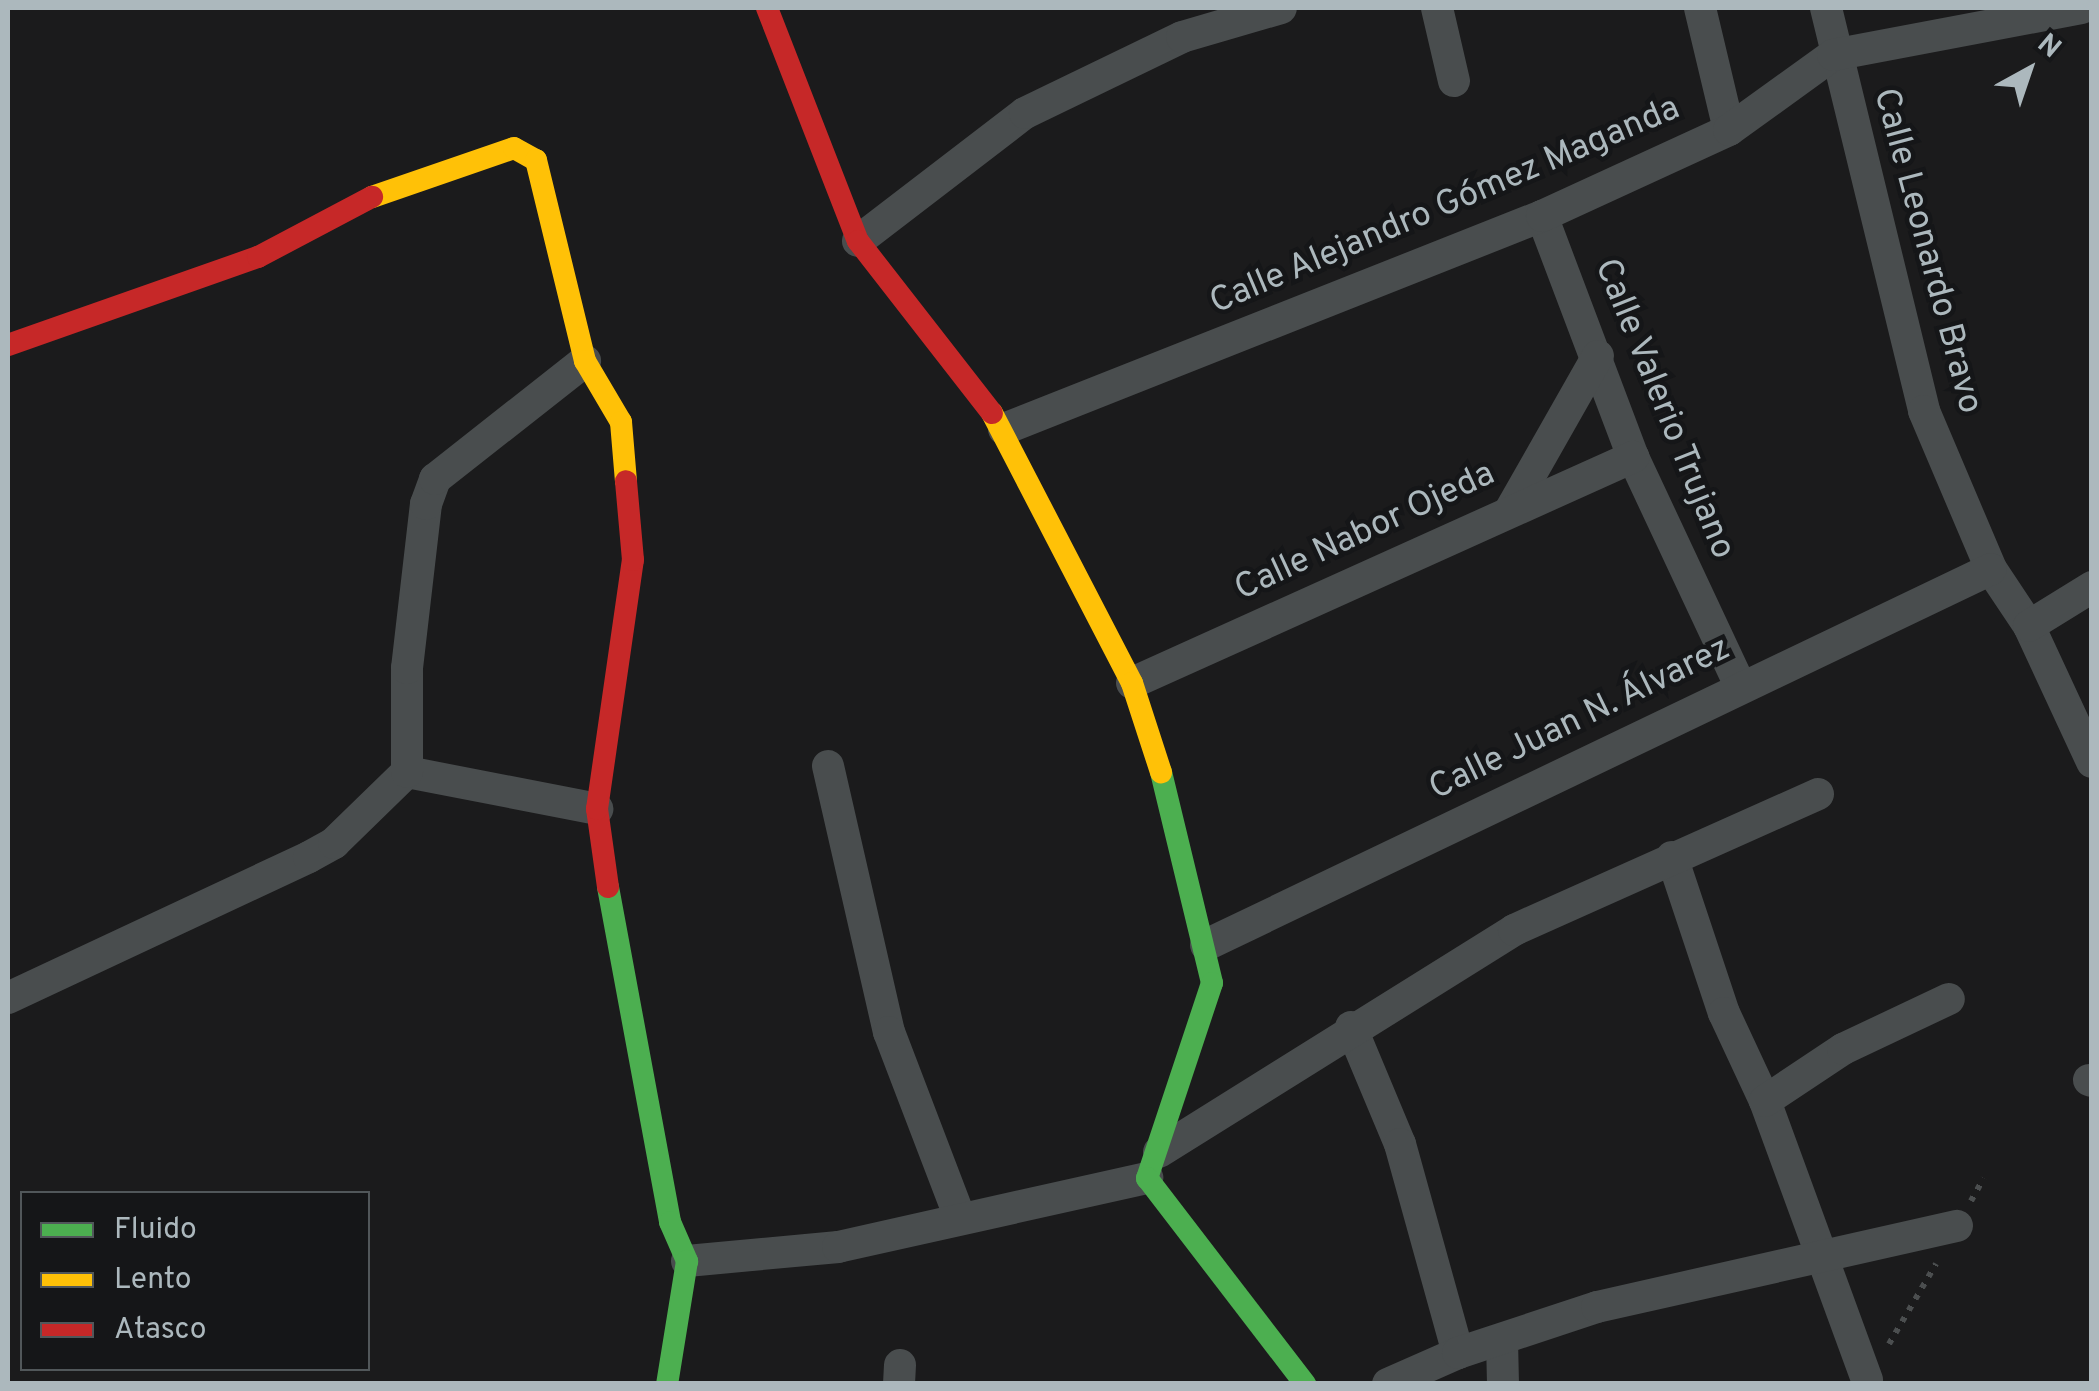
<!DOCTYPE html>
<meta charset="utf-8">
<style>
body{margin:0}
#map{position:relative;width:2099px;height:1391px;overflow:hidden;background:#1b1b1c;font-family:Overpass,sans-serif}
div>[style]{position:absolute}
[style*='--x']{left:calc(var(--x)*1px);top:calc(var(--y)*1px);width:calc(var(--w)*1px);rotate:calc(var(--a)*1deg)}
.path>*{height:6px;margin-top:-3px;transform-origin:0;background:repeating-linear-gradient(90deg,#4b4e4f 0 5px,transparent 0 13px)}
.street>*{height:32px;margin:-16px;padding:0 16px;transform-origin:16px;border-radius:16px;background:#494d4e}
.fast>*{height:22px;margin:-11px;padding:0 11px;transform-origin:11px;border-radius:11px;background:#4caf50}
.slow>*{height:22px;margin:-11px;padding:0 11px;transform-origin:11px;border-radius:11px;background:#ffc107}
.jam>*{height:22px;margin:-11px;padding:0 11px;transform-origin:11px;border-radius:11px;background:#c62828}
span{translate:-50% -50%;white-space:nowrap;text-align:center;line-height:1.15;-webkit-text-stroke:9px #151618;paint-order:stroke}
.street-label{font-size:35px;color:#acb8bd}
.frame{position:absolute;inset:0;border:10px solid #acb8bd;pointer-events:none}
.legend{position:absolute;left:20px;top:1191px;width:350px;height:180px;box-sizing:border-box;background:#151618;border:2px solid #51575a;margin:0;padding:12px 18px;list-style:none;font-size:30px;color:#acb8bd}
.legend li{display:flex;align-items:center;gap:20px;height:50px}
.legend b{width:50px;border:2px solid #51575a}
.north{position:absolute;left:1979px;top:20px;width:100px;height:100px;-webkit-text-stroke:8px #151618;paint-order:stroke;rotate:40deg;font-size:28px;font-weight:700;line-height:40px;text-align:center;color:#acb8bd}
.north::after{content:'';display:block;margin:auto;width:35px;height:45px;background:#acb8bd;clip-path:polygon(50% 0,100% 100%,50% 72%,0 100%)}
</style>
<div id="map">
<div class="path">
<i style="--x:1971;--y:1201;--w:26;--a:-61"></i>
<i style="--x:1889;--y:1344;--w:93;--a:-59.6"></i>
</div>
<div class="street">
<i style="--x:1437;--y:8;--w:75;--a:76.9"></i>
<i style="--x:1700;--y:8;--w:125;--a:76.6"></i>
<i style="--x:1826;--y:8;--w:415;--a:76.3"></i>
<i style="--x:1924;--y:411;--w:172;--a:67"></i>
<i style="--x:1991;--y:569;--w:69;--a:56.3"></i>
<i style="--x:2029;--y:626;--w:150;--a:65.1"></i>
<i style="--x:1542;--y:216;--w:258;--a:69.3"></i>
<i style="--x:1633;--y:457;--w:252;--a:64.9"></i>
<i style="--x:858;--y:241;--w:210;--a:-37.5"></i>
<i style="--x:1025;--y:113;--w:174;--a:-25.8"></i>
<i style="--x:1182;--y:37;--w:103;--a:-16.3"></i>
<i style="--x:1004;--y:429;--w:579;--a:-21.6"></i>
<i style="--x:1542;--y:216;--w:206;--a:-24.7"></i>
<i style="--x:1729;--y:130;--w:128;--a:-35.8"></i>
<i style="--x:1833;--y:55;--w:253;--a:-10.7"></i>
<i style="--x:1511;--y:509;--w:176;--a:-60.4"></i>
<i style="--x:2029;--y:626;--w:74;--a:-31.8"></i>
<i style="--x:1132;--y:683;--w:550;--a:-24.28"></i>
<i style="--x:828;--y:766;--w:273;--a:77.1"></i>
<i style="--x:889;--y:1032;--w:199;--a:69.1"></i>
<i style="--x:407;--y:772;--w:194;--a:11"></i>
<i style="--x:1672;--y:857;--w:164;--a:71.6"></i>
<i style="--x:1724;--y:1013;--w:97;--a:65"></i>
<i style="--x:1765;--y:1101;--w:297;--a:69.9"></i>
<i style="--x:1206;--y:945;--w:870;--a:-25.59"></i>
<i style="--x:8;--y:998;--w:332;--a:-25.1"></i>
<i style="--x:309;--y:857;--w:29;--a:-29"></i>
<i style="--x:334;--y:843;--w:102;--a:-44.2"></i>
<i style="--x:407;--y:772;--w:104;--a:-90"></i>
<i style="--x:407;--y:668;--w:165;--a:-83.4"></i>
<i style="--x:426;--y:504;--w:27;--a:-70"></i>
<i style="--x:435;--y:479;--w:191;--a:-38.2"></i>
<i style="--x:1351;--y:1027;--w:127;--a:67.3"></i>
<i style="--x:1400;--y:1144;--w:217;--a:74.5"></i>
<i style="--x:2089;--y:1080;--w:3;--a:18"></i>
<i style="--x:1765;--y:1101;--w:94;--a:-33.7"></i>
<i style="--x:1843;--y:1049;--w:117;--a:-25.3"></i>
<i style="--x:1159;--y:1152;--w:419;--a:-32"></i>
<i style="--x:1514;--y:930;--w:333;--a:-24.1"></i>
<i style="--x:687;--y:1261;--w:152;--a:-5.3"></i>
<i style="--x:838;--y:1247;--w:317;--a:-12.6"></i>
<i style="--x:1502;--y:1340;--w:44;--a:88.7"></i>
<i style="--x:899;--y:1384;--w:19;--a:-87"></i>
<i style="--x:1388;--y:1384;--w:77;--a:-23.9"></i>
<i style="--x:1458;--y:1353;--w:146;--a:-18.3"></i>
<i style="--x:1597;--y:1307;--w:369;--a:-12.7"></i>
</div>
<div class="fast">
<i style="--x:1161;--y:772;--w:217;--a:76.4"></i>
<i style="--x:1212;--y:983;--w:206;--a:108.4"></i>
<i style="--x:1147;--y:1178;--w:260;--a:52.5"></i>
<i style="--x:608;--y:887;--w:341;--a:79.5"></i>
<i style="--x:670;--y:1222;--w:43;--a:66.4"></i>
<i style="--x:687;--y:1261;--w:125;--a:99.2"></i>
</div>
<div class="slow">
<i style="--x:372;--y:197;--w:150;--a:-19"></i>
<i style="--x:514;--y:148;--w:25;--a:29"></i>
<i style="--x:536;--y:160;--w:207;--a:76.3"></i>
<i style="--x:585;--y:361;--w:71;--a:59.5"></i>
<i style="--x:621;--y:422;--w:59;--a:85.2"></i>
<i style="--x:992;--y:413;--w:304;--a:62.6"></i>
<i style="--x:1132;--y:683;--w:94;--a:72"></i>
</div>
<div class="jam">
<i style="--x:767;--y:8;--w:250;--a:68.7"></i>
<i style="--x:858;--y:241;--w:218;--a:52.1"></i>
<i style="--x:8;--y:345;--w:265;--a:-19.4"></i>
<i style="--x:258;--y:257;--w:129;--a:-27.8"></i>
<i style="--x:608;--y:887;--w:79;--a:-98"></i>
<i style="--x:597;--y:809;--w:252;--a:-81.8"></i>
<i style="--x:633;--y:560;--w:79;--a:-95.1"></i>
</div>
<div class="street-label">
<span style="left:1445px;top:206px;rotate:-23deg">Calle Alejandro Gómez Maganda</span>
<span style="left:1927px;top:251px;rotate:75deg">Calle Leonardo Bravo</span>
<span style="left:1664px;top:409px;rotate:68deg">Calle Valerio Trujano</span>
<span style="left:1365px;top:532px;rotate:-25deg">Calle Nabor Ojeda</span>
<span style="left:1580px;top:719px;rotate:-26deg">Calle Juan N. Álvarez</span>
</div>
<div class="frame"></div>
<ul class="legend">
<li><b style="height:12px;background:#4caf50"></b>Fluido</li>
<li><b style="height:12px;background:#ffc107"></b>Lento</li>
<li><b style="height:12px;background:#c62828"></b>Atasco</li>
</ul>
<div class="north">N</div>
</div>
